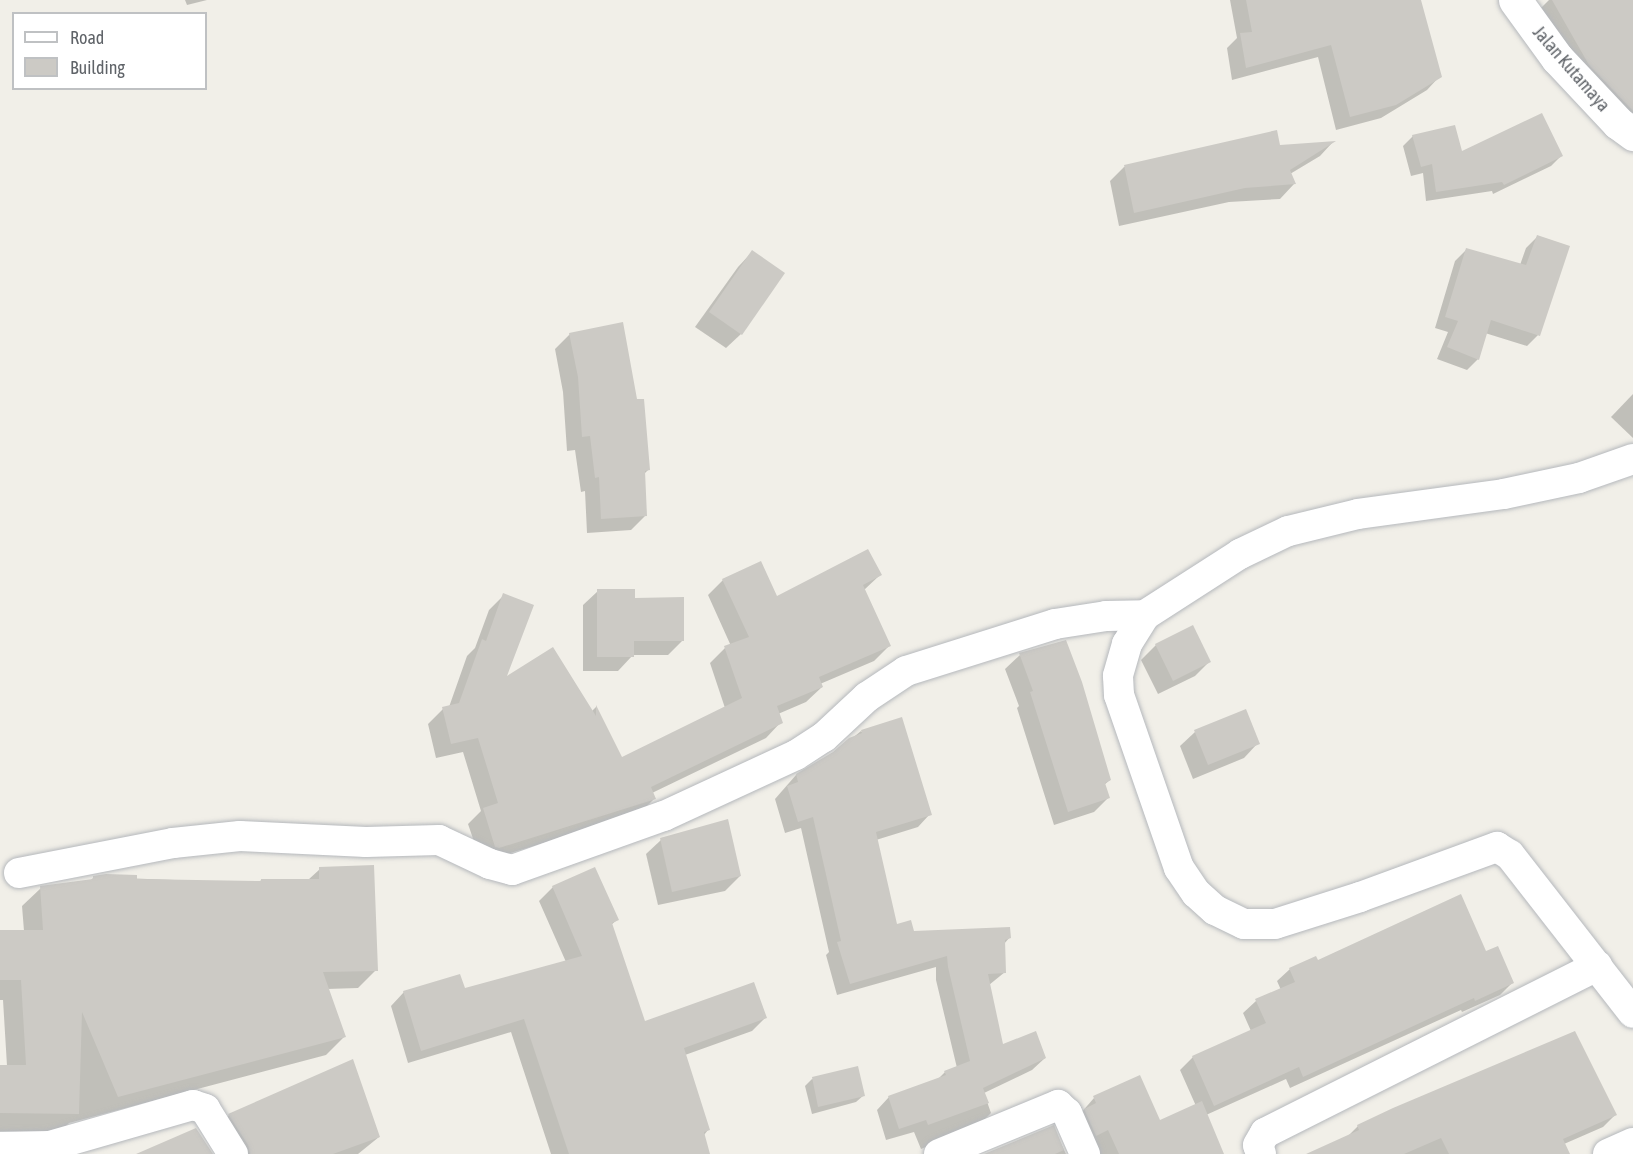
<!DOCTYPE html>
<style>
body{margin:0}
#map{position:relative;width:1633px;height:1154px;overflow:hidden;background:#f1efe8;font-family:"Asap Condensed",sans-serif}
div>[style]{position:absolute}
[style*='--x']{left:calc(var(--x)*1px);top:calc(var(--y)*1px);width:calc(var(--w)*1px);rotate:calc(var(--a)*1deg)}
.shadow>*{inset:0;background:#0003}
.building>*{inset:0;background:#cccac5}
.roads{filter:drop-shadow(0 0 2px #b5b8bc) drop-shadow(0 0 2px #b5b8bc)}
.street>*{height:30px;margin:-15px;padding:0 15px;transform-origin:15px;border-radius:15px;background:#fff}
.secondary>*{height:33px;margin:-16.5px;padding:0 16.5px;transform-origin:16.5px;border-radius:16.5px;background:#fff}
span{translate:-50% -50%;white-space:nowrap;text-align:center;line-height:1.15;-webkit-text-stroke:5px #fff;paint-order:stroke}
.street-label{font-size:18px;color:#5f6368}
.legend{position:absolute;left:12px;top:12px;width:195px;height:78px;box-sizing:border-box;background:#fff;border:2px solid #bfc1c3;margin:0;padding:8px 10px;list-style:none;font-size:18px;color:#5f6368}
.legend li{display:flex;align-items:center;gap:12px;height:30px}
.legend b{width:30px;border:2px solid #bfc1c3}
</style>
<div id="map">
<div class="shadow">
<i style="clip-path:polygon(185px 0,207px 0,187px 5px)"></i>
<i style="clip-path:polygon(1230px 0,1419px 0,1440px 76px,1427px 90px,1381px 118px,1336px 130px,1318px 57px,1232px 80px,1227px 48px,1237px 38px)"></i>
<i style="clip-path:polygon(1549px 0,1633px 0,1633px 122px,1538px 11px)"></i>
<i style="clip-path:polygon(1413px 136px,1461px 153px,1561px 156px,1551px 166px,1493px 194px,1492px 191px,1426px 201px,1423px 173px,1411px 176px,1403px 146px)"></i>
<i style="clip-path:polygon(1332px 143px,1320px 156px,1290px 174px,1294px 184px,1280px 199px,1229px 202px,1119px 226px,1110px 181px,1124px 167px,1278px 147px)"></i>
<i style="clip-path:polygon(1537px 237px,1538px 335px,1527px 346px,1485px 333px,1478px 359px,1467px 370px,1437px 359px,1448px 332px,1435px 328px,1455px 261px,1466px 250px,1520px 265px,1526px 248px)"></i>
<i style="clip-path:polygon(752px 252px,741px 334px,726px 348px,695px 327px,738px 267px)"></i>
<i style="clip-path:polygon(570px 334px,649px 469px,643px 475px,645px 516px,631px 530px,587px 533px,585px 491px,581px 492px,575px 450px,567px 451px,563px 392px,555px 349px)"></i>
<i style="clip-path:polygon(1633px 394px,1633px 438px,1611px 417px)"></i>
<i style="clip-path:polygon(880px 575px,864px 590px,889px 646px,874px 661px,820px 684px,822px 687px,806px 702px,778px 714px,781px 722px,766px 738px,652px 793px,654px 799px,639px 814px,481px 862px,468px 824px,481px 811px,463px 752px,436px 758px,428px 724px,443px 709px,449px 707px,467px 656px,475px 648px,489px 610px,504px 595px,504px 680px,592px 711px,596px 707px,621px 759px,725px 708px,710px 663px,725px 648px,731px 646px,708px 595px,723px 580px,777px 598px)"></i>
<i style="clip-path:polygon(598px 591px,633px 599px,683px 640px,668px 655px,633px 655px,618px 671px,583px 671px,583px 605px)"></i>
<i style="clip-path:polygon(1156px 645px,1209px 662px,1195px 676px,1158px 694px,1141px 660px)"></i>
<i style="clip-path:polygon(1020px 655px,1110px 780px,1104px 785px,1108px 798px,1094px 812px,1054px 825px,1017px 708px,1019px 706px,1005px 669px)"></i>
<i style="clip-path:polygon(861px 731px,930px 814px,918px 827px,876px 840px,896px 926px,913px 932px,1010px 937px,1004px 944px,1005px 972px,989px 985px,1002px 1046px,1045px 1058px,1032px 1070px,984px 1093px,991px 1113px,979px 1125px,921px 1149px,914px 1132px,886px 1140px,877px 1110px,889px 1097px,938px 1079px,945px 1072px,957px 1068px,936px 980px,936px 967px,837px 995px,826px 955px,829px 952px,801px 828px,785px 833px,775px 799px,796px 775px,834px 753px)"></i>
<i style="clip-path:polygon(1195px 732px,1258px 743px,1244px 758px,1193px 779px,1180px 746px)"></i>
<i style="clip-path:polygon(661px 840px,740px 876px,725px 891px,658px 905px,646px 854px)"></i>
<i style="clip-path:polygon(320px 869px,376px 970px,358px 988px,327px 989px,344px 1037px,326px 1055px,69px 1123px,60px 1132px,0 1131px,0 1066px,7px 1066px,3px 1000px,0 1000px,0 931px,24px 931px,22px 906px,41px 888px,90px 881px,94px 877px,259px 883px,261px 880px,308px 880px)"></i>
<i style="clip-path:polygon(594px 869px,617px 920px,611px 925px,644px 1023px,765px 1018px,752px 1031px,685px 1055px,708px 1130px,704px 1135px,709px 1154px,551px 1154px,511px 1032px,408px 1063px,391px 1006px,404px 992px,464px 989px,566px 962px,539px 901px,553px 887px)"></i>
<i style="clip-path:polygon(1485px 953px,1512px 983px,1500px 995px,1462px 1012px,1461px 1010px,1290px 1088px,1286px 1079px,1206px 1115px,1222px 1154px,1086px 1154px,1073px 1122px,1094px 1098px,1159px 1122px,1196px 1106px,1180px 1070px,1193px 1057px,1251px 1031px,1243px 1013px,1256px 1001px,1281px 990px,1277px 981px,1290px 969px,1317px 962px)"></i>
<i style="clip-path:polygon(812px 1079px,864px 1095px,856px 1102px,812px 1114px,805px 1086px)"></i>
<i style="clip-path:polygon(229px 1115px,379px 1137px,358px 1154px,227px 1154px,214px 1130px)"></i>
<i style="clip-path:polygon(1615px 1115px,1603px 1127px,1564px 1144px,1559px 1154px,1315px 1154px,1345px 1139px,1358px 1126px)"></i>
<i style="clip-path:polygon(1053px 1127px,1066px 1154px,988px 1154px)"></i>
</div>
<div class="building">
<i style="clip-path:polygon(1246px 0,1421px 0,1442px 77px,1396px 105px,1350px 117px,1331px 45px,1246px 68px,1240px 33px,1252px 32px)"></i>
<i style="clip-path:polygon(1552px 0,1633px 0,1633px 111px,1589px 65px)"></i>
<i style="clip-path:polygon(1542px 113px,1563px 156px,1504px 185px,1502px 182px,1436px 192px,1432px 164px,1421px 167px,1412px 135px,1455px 125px,1462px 151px)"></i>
<i style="clip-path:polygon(1277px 130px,1280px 145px,1336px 141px,1290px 170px,1296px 184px,1245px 188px,1134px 213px,1124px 165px)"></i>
<i style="clip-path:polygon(1537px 235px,1570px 246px,1540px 336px,1491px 320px,1479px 360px,1447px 347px,1458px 321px,1445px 317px,1466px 248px,1526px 265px)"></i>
<i style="clip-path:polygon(752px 250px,785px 273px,742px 335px,709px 312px)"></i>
<i style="clip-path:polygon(623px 322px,637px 399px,644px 399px,650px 470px,645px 471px,647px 516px,601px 519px,599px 477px,595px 478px,590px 436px,582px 437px,578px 377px,569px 333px)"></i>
<i style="clip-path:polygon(868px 549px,882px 575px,863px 585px,891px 646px,819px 677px,823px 687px,777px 706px,783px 723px,651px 787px,656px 799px,499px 848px,495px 847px,483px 808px,498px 803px,478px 738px,451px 744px,442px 707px,459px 703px,482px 639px,486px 641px,503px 593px,534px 605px,507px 676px,553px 647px,596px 716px,596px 705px,622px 757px,742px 698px,724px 646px,749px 637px,722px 579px,761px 561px,777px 596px)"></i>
<i style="clip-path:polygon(597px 589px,635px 589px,635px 598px,684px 597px,684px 641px,634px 641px,634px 657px,597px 657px)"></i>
<i style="clip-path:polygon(1193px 625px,1211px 662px,1173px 681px,1155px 644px)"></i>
<i style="clip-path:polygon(1066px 640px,1082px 682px,1111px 780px,1105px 783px,1110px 798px,1068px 812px,1030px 692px,1033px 691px,1019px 653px)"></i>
<i style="clip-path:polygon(1246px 709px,1260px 744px,1208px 765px,1194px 730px)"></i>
<i style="clip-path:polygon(902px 717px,932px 815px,876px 832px,897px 924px,911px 920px,914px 931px,1010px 927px,1011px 938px,1005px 940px,1006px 973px,988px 974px,1003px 1044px,1036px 1031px,1046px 1058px,983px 1088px,989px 1103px,928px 1125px,926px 1120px,899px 1129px,888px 1096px,946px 1075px,944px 1071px,970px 1061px,948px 967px,947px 956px,850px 984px,837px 942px,841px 941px,813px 817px,798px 822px,787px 786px,798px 782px,796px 774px,833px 752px,849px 738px,862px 733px,861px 730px)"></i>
<i style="clip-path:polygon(728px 819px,741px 876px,672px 892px,660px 838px)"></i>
<i style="clip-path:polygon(374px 865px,378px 971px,323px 972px,346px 1037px,118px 1097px,82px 1012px,79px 1114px,0 1113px,0 1065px,26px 1065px,21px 980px,0 980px,0 930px,43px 930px,40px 886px,93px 879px,93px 876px,106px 874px,137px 875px,137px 879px,261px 881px,261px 879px,319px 879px,319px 867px)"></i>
<i style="clip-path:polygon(595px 867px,619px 920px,612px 923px,645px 1021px,754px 982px,767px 1018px,684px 1048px,710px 1130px,704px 1132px,710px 1154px,569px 1154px,524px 1019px,421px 1051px,403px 991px,460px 974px,465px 988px,582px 956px,552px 886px)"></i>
<i style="clip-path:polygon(1461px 894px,1486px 951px,1498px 946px,1514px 983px,1475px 1001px,1474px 998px,1303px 1077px,1299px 1067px,1214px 1106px,1192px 1056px,1266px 1023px,1255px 999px,1295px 982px,1289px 968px,1316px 956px,1318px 960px)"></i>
<i style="clip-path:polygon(1575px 1031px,1617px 1115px,1563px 1139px,1570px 1154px,1449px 1154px,1441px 1138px,1404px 1154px,1306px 1154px,1359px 1130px,1357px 1125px,1393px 1108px)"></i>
<i style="clip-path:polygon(353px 1059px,380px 1137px,333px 1154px,250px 1154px,248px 1145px,228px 1114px)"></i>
<i style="clip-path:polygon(858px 1066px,865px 1096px,818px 1107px,812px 1077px)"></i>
<i style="clip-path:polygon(1140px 1075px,1160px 1120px,1202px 1101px,1224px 1154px,1119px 1154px,1108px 1130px,1096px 1136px,1084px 1109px,1096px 1103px,1093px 1096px)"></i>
<i style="clip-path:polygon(1054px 1125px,1064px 1150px,1055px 1154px,984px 1154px)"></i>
<i style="clip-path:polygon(196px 1128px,213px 1154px,136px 1154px)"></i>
</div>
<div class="roads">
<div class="street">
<i style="--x:1633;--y:459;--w:57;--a:160.6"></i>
<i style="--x:1579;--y:478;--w:77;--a:168"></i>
<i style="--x:1504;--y:494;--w:147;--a:172.2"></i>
<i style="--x:1358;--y:514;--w:72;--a:166.3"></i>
<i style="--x:1288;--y:531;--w:53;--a:154.4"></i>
<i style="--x:1240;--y:554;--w:113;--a:147.3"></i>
<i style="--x:1145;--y:615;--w:34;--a:122"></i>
<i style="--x:1127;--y:644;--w:33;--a:106"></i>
<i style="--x:1118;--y:676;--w:19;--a:87"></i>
<i style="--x:1119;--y:695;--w:183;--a:70.9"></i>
<i style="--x:1179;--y:868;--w:30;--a:56"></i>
<i style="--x:1196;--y:893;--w:25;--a:42"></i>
<i style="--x:1215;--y:910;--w:32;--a:26"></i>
<i style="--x:1244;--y:924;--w:31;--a:0"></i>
<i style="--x:1275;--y:924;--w:89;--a:-17.6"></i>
<i style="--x:1360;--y:897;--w:146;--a:-20.1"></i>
<i style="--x:1497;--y:847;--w:15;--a:32"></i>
<i style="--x:1510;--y:855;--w:200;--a:52.1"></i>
<i style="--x:19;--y:873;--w:157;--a:-11"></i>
<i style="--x:173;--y:843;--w:67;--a:-6"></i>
<i style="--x:240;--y:836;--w:126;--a:2.7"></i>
<i style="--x:366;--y:842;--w:73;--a:-1.6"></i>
<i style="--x:439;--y:840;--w:56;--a:25.2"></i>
<i style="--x:490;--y:864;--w:23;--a:15"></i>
<i style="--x:512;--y:870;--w:161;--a:-19.6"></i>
<i style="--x:664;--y:816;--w:145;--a:-24.8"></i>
<i style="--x:796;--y:755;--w:33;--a:-33"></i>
<i style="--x:824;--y:737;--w:59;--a:-42.9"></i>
<i style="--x:867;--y:697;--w:47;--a:-33.7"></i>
<i style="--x:906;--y:671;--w:156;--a:-17.5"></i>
<i style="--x:1055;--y:624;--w:52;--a:-8.9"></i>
<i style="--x:1106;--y:616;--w:39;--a:-1"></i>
<i style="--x:0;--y:1147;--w:50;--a:-1.1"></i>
<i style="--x:50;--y:1146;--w:149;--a:-16"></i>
<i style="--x:193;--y:1105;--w:13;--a:18"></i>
<i style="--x:205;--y:1109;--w:53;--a:58.1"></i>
<i style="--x:939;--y:1154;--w:129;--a:-22.4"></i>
<i style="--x:1058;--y:1105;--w:12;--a:42"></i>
<i style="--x:1067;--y:1113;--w:45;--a:66.3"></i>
<i style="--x:1261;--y:1154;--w:9;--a:-108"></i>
<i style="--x:1258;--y:1145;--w:14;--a:-60"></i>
<i style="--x:1265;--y:1133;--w:372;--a:-26.7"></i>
<i style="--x:1608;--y:1154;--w:27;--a:-24"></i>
</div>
<div class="secondary">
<i style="--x:1515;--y:0;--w:72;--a:54.1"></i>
<i style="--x:1557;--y:58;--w:89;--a:46.8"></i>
<i style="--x:1618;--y:123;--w:19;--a:36"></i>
</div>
</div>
<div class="street-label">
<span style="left:1571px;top:69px;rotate:49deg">Jalan Kutamaya</span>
</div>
<ul class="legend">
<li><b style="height:8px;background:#fff"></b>Road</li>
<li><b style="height:16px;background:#cccac5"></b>Building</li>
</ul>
</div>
